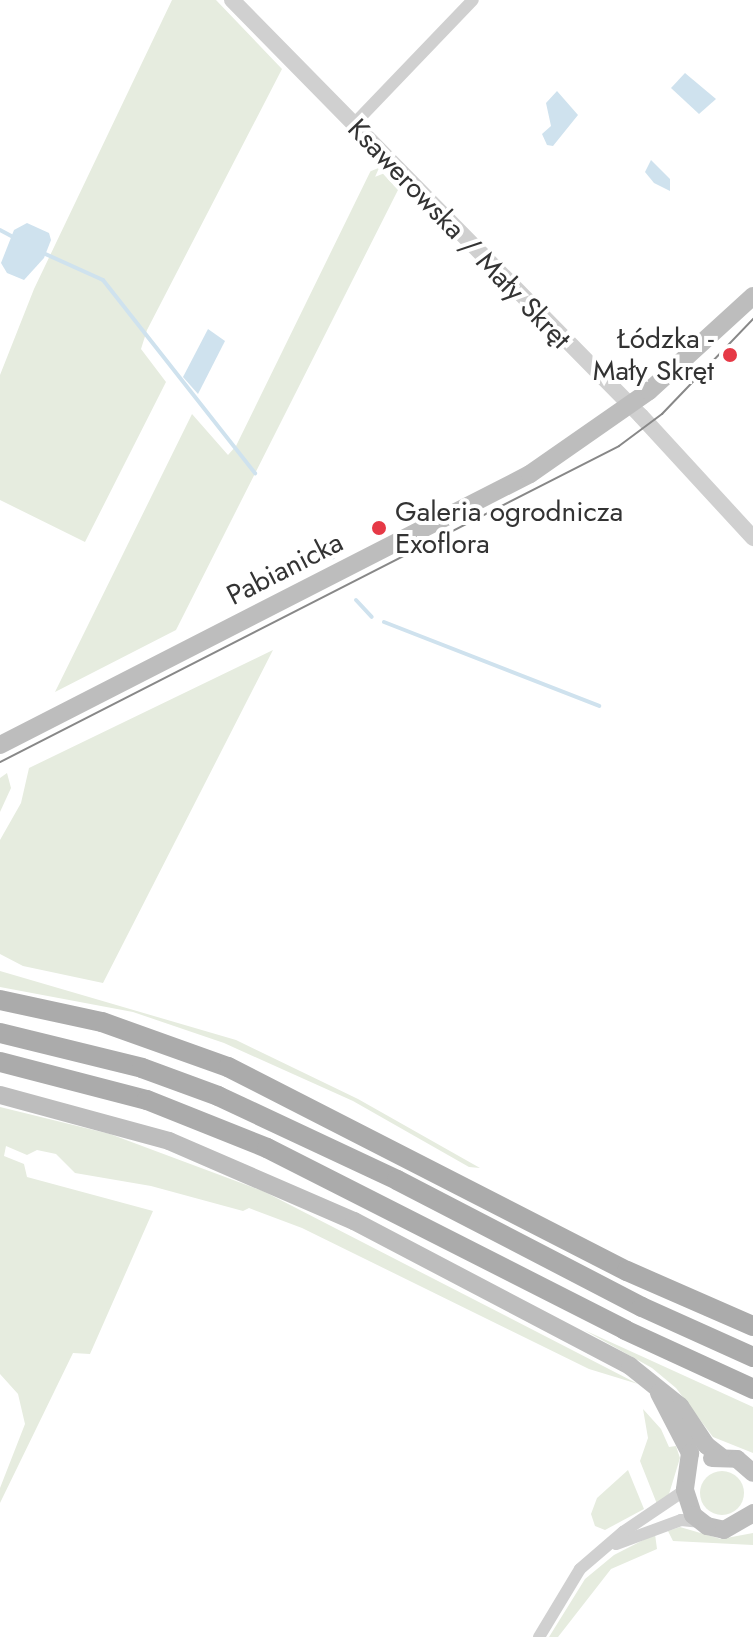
<!DOCTYPE html>
<meta charset="utf-8">
<style>
body{margin:0}
#map{position:relative;width:753px;height:1637px;overflow:hidden;background:#fff;font-family:Jost,sans-serif}
div>[style]{position:absolute}
[style*='--x']{left:calc(var(--x)*1px);top:calc(var(--y)*1px);width:calc(var(--w)*1px);rotate:calc(var(--a)*1deg)}
.green>*{inset:0;background:#e6ecdf}
.round{border-radius:50%}
.water>*{inset:0;background:#cfe2ee}
.stream>*{height:4px;margin:-2px;padding:0 2px;transform-origin:2px;border-radius:2px;background:#cfe2ee}
.minor>*{height:12px;margin:-6px;padding:0 6px;transform-origin:6px;border-radius:6px;background:#d0d0d0}
.tertiary>*{height:16px;margin:-8px;padding:0 8px;transform-origin:8px;border-radius:8px;background:#d0d0d0}
.secondary>*{height:18px;margin:-9px;padding:0 9px;transform-origin:9px;border-radius:9px;background:#bdbdbd}
.primary>*{height:20px;margin:-10px;padding:0 10px;transform-origin:10px;border-radius:10px;background:#ababab}
.tram>*{height:2px;margin:-1px;padding:0 1px;transform-origin:1px;border-radius:1px;background:#888}
.dots>*{width:22px;height:22px;translate:-50% -50%;box-sizing:border-box;border:4px solid #fff;border-radius:50%}
span{translate:-50% -50%;white-space:nowrap;text-align:center;line-height:1.15;-webkit-text-stroke:8px #fff;paint-order:stroke}
.street-label{font-size:28px;color:#333}
.poi-label{font-size:28px;color:#333}
.right{translate:-100% -50%;text-align:right}
.left{translate:0 -50%;text-align:left}
</style>
<div id="map">
<div class="green">
<i style="clip-path:polygon(172px 0,216px 0,282px 69px,147px 330px,141px 349px,166px 382px,85px 542px,0 500px,0 375px,34px 289px)"></i>
<i style="clip-path:polygon(374px 164px,398px 190px,176px 630px,55px 692px,192px 414px,228px 455px,236px 446px)"></i>
<i style="clip-path:polygon(273px 650px,103px 983px,23px 966px,0 954px,0 840px,21px 803px,29px 768px)"></i>
<i style="clip-path:polygon(7px 773px,11px 788px,0 812px,0 778px)"></i>
<i style="clip-path:polygon(0 971px,236px 1040px,358px 1099px,480px 1168px,469px 1167px,353px 1101px,224px 1043px,133px 1012px,0 987px)"></i>
<i style="clip-path:polygon(0 1107px,110px 1134px,263px 1191px,638px 1384px,589px 1369px,302px 1228px,249px 1208px,243px 1211px,151px 1186px,75px 1173px,56px 1154px,37px 1150px,27px 1155px,6px 1146px,4px 1156px,24px 1164px,27px 1177px,153px 1211px,90px 1354px,73px 1353px,0 1503px,0 1488px,25px 1424px,18px 1394px,0 1374px)"></i>
<i style="clip-path:polygon(584px 1330px,753px 1407px,753px 1453px,713px 1437px,676px 1388px,652px 1368px)"></i>
<i style="clip-path:polygon(643px 1409px,661px 1429px,669px 1447px,676px 1446px,680px 1458px,669px 1494px,657px 1504px,640px 1461px,648px 1438px)"></i>
<i style="clip-path:polygon(628px 1470px,644px 1509px,605px 1530px,595px 1526px,591px 1514px,597px 1498px)"></i>
<i class="round" style="left:700px;top:1471px;width:44px;height:44px"></i>
<i style="clip-path:polygon(680px 1527px,721px 1539px,753px 1533px,753px 1545px,673px 1541px,668px 1531px)"></i>
<i style="clip-path:polygon(655px 1534px,657px 1549px,611px 1569px,558px 1637px,549px 1637px,585px 1579px,614px 1555px)"></i>
</div>
<div class="water">
<i style="clip-path:polygon(685px 73px,716px 99px,699px 114px,671px 88px)"></i>
<i style="clip-path:polygon(557px 91px,578px 115px,553px 146px,547px 145px,542px 134px,551px 126px,546px 103px)"></i>
<i style="clip-path:polygon(651px 160px,670px 179px,670px 191px,654px 183px,645px 172px)"></i>
<i style="clip-path:polygon(27px 223px,49px 233px,51px 240px,44px 258px,24px 280px,7px 273px,1px 263px,14px 230px)"></i>
<i style="clip-path:polygon(208px 329px,225px 341px,198px 394px,183px 377px)"></i>
</div>
<div class="stream">
<i style="--x:0;--y:230;--w:17;--a:28"></i>
<i style="--x:41;--y:252;--w:68;--a:24.3"></i>
<i style="--x:103;--y:280;--w:246;--a:51.8"></i>
<i style="--x:328;--y:551;--w:8;--a:50"></i>
<i style="--x:356;--y:600;--w:23;--a:47"></i>
<i style="--x:384;--y:622;--w:231;--a:21.3"></i>
</div>
<div class="minor">
<i style="--x:353;--y:125;--w:173;--a:-46.2"></i>
<i style="--x:616;--y:1544;--w:69;--a:-20.3"></i>
<i style="--x:681;--y:1520;--w:18;--a:6"></i>
<i style="--x:539;--y:1637;--w:79;--a:-58.9"></i>
<i style="--x:580;--y:1569;--w:57;--a:-40.7"></i>
<i style="--x:623;--y:1532;--w:75;--a:-34.1"></i>
</div>
<div class="tertiary">
<i style="--x:232;--y:0;--w:583;--a:45.49"></i>
<i style="--x:641;--y:416;--w:166;--a:47.4"></i>
</div>
<div class="secondary">
<i style="--x:0;--y:745;--w:595;--a:-27.08"></i>
<i style="--x:530;--y:474;--w:145;--a:-34.9"></i>
<i style="--x:649;--y:391;--w:141;--a:-42.4"></i>
<i style="--x:0;--y:1095;--w:175;--a:15.2"></i>
<i style="--x:169;--y:1141;--w:202;--a:23.4"></i>
<i style="--x:354;--y:1221;--w:312;--a:27.7"></i>
<i style="--x:630;--y:1366;--w:64;--a:38.7"></i>
<i style="--x:680;--y:1406;--w:47;--a:56.3"></i>
<i style="--x:706;--y:1445;--w:18;--a:38"></i>
<i style="--x:659;--y:1393;--w:68;--a:62.7"></i>
<i style="--x:690;--y:1453;--w:37;--a:98"></i>
<i style="--x:685;--y:1490;--w:26;--a:72"></i>
<i style="--x:693;--y:1515;--w:18;--a:38"></i>
<i style="--x:707;--y:1526;--w:17;--a:13"></i>
<i style="--x:724;--y:1530;--w:34;--a:-30"></i>
<i style="--x:712;--y:1458;--w:25;--a:2"></i>
<i style="--x:737;--y:1459;--w:21;--a:41"></i>
</div>
<div class="primary">
<i style="--x:0;--y:1000;--w:104;--a:12.2"></i>
<i style="--x:102;--y:1022;--w:134;--a:19.7"></i>
<i style="--x:228;--y:1067;--w:448;--a:27.1"></i>
<i style="--x:627;--y:1271;--w:137;--a:23.6"></i>
<i style="--x:0;--y:1033;--w:146;--a:13.8"></i>
<i style="--x:142;--y:1068;--w:81;--a:20.2"></i>
<i style="--x:218;--y:1096;--w:198;--a:25.1"></i>
<i style="--x:397;--y:1180;--w:276;--a:27.4"></i>
<i style="--x:642;--y:1307;--w:122;--a:24.2"></i>
<i style="--x:0;--y:1062;--w:152;--a:14.5"></i>
<i style="--x:147;--y:1100;--w:129;--a:21.8"></i>
<i style="--x:267;--y:1148;--w:402;--a:26.9"></i>
<i style="--x:625;--y:1330;--w:141;--a:24.7"></i>
</div>
<div class="tram">
<i style="--x:0;--y:762;--w:695;--a:-27.04"></i>
<i style="--x:619;--y:446;--w:54;--a:-36.7"></i>
<i style="--x:662;--y:414;--w:132;--a:-46.2"></i>
</div>
<div class="dots">
<i style="left:730px;top:355px;background:#e63946"></i>
<i style="left:379px;top:528px;background:#e63946"></i>
</div>
<div class="street-label">
<span style="left:459px;top:234px;rotate:46deg">Ksawerowska / Mały Skręt</span>
<span style="left:285px;top:569px;rotate:-27deg">Pabianicka</span>
</div>
<div class="poi-label">
<span class="right" style="left:714px;top:355px">Łódzka -<br>Mały Skręt</span>
<span class="left" style="left:395px;top:528px">Galeria ogrodnicza<br>Exoflora</span>
</div>
</div>
